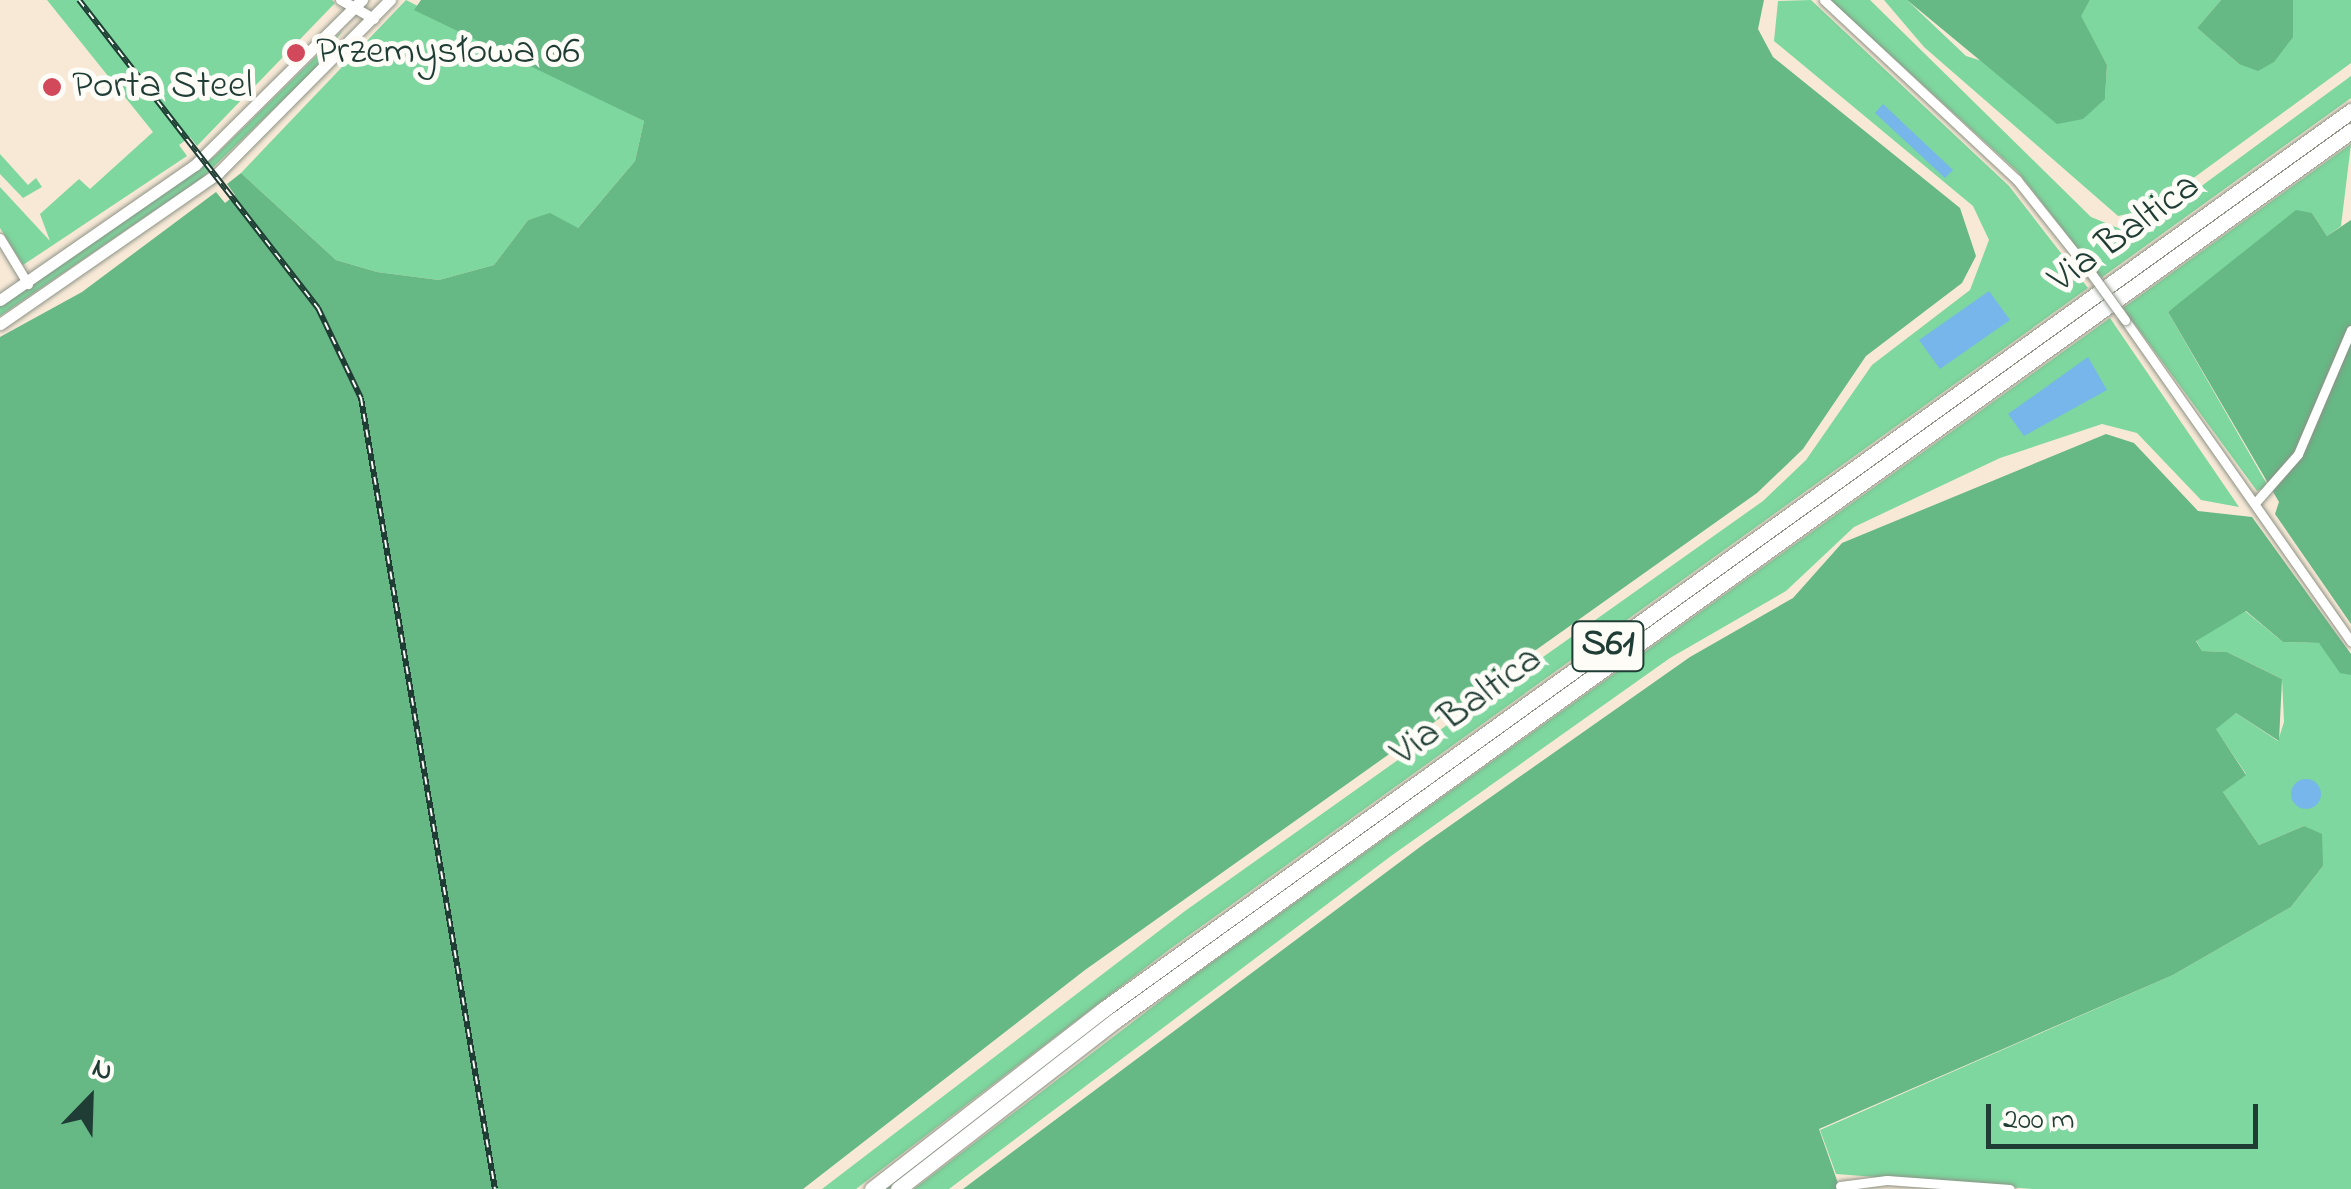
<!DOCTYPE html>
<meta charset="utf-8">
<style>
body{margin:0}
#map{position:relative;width:2351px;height:1189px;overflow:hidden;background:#f8e9d7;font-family:"Indie Flower",sans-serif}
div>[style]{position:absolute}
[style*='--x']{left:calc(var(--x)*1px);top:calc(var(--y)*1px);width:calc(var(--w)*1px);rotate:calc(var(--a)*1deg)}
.green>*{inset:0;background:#7dd79e}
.forest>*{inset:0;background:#66b885}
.water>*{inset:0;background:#76b6ea}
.round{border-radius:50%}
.roads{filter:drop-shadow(0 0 2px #8c9386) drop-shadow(0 0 2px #8c9386)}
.minor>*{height:9px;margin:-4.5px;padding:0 4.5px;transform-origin:4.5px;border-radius:4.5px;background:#fff}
.tertiary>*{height:10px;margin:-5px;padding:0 5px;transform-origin:5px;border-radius:5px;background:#fff}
.secondary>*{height:11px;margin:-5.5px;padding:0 5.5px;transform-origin:5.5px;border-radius:5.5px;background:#fff}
.motorway>*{height:15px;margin:-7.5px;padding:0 7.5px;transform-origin:7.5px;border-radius:7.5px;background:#fff}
.rail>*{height:6px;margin-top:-3px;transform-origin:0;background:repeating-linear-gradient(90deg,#fdfcf7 0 8px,#1f3d34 0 16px);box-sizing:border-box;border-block:2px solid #1f3d34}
.bridges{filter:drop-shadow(0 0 2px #8c9386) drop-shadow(0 0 2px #8c9386)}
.minor-bridge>*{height:9px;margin:-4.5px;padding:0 4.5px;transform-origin:4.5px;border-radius:4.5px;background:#fff}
.dots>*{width:28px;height:28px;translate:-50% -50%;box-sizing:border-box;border:5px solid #fdfcf7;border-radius:50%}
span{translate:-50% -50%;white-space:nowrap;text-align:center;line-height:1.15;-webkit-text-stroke:10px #fdfcf7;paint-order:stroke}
.shield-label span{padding:2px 8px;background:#fdfcf7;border:2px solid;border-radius:8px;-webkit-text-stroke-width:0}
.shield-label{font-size:38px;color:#1f3d34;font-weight:700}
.poi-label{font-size:40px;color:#1f3d34}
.left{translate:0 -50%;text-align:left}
.street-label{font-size:40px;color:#1f3d34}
.north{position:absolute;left:40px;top:1049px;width:100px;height:100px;-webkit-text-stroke:8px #fdfcf7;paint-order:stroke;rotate:23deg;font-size:28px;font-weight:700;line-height:40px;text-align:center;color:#1f3d34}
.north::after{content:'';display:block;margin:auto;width:35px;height:45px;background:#1f3d34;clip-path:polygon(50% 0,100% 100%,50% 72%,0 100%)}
.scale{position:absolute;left:1986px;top:1104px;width:272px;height:45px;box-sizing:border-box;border:5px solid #1f3d34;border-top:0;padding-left:12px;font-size:30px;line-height:35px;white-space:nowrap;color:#1f3d34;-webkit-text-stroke:8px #fdfcf7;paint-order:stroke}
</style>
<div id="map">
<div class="green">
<i style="clip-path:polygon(47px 0,332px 0,335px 3px,197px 146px,190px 137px,179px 145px,187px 156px,23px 265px,0 228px,0 187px,50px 241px,40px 214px,79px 179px,90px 189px,153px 132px)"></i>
<i style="clip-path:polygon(406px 0,644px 121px,635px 161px,577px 229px,550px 214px,528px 220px,494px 265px,439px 280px,377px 272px,336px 260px,241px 173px)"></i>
<i style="clip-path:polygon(1811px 0,2009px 186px,2088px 288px,1170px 949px,856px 1189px,822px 1189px,1185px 911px,1763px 501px,1806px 460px,1872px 365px,1970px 290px,1989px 240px,1973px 206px,1774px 41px,1778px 1px)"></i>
<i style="clip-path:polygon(1830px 0,1870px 0,2091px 217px,2123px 230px,2154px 221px,2351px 76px,2351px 98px,2101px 278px,2018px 172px)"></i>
<i style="clip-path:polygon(1884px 0,1907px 0,1966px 56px,2105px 99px,2107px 65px,2080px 16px,2090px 0,2221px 0,2197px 28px,2239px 64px,2293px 0,2351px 0,2351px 63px,2151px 209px,2118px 216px,1924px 47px)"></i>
<i style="clip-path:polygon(343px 30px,315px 69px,202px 178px,0 316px,0 306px,215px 156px)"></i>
<i style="clip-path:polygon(2351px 144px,2341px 226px,2327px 236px,2312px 213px,2168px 312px,2268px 486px,2257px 491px,2123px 308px)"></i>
<i style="clip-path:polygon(0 154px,28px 185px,36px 178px,42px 187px,23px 198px,0 174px)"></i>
<i style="clip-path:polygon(2097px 301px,889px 1189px,880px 1189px,1107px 1013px)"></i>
<i style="clip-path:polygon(2110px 318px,2239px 507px,2201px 500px,2137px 433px,2102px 424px,2000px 458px,1854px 527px,1786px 591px,1670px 658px,1391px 856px,949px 1189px,914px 1189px,1193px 976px)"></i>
<i style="clip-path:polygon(2245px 611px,2283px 642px,2319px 643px,2351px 675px,2351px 1189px,2033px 1189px,1836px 1174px,1820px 1130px,2173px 975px,2291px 907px,2323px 866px,2304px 826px,2259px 845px,2223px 792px,2246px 774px,2215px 728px,2236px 713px,2278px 741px,2284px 722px,2282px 679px,2227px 652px,2202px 651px,2196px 640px)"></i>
</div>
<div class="forest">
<i style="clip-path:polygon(421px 0,1764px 0,1758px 29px,1773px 57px,1960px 208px,1976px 256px,1962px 283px,1866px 356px,1803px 449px,1757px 493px,1085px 970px,803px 1189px,0 1189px,0 337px,82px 292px,216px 192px,225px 203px,235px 195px,227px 184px,241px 173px,336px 260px,377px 272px,439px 280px,494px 265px,528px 220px,550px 213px,578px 228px,635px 161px,644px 121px,414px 10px)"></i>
<i style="clip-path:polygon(1907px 0,2090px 0,2081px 16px,2107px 65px,2105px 99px,2083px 119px,2057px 124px)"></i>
<i style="clip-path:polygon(2221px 0,2293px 0,2293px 37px,2274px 62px,2258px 71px,2239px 64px,2197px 28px)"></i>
<i style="clip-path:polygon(2296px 210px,2312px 213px,2327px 236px,2351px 220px,2351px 624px,2275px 514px,2279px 502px,2168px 312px)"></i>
<i style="clip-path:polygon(2106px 434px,2134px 443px,2198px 511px,2252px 517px,2351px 654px,2351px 675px,2340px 673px,2319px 643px,2283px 642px,2246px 611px,2196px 641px,2202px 651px,2227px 652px,2282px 679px,2279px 741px,2236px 713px,2216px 729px,2246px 775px,2223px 792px,2259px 845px,2304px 826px,2322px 834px,2323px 866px,2291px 907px,2173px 975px,1819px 1129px,1840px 1189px,963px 1189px,1424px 844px,1690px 657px,1793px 598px,1842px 543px)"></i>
</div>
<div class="water">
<i style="clip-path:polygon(1883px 104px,1953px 170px,1945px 178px,1875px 113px)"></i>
<i style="clip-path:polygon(1989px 291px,2010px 320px,1940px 369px,1919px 340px)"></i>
<i style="clip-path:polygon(2088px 357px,2107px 390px,2024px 436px,2008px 414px)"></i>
<i class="round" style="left:2291px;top:779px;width:30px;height:30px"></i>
</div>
<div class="roads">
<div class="minor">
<i style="--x:1824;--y:0;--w:264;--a:43"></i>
<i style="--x:2017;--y:180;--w:119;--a:51.5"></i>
<i style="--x:0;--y:238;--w:54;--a:58.7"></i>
<i style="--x:2125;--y:320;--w:393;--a:54.9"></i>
<i style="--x:2255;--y:503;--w:65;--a:-48.7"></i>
<i style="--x:2298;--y:454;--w:135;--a:-66.9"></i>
<i style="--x:1840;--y:1186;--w:47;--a:-7.3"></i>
<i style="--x:1887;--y:1180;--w:123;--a:4.2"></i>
</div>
<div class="tertiary">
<i style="--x:341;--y:0;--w:38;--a:30"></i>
</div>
<div class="secondary">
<i style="--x:0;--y:300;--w:237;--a:-34.7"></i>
<i style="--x:195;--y:165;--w:235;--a:-44.7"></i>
<i style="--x:0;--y:324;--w:265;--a:-34.7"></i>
<i style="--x:218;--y:173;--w:244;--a:-45.2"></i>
</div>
<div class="motorway">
<i style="--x:872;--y:1189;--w:294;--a:-37.8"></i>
<i style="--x:1104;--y:1009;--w:1537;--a:-35.76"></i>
<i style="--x:898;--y:1189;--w:276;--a:-37.8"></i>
<i style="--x:1116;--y:1020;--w:1522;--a:-35.75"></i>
</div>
</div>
<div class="rail">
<i style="--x:79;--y:0;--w:390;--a:52.2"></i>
<i style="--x:318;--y:308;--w:100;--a:64.5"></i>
<i style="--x:361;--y:398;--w:802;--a:80.39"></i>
</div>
<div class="bridges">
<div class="minor-bridge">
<i style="--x:2091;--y:273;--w:58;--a:54.1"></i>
</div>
</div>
<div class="dots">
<i style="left:296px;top:53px;background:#d1495b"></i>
<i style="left:52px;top:87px;background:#d1495b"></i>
</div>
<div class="shield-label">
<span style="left:1608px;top:646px">S61</span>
</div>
<div class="poi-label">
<span class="left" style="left:316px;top:53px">Przemysłowa 06</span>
<span class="left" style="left:72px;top:87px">Porta Steel</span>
</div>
<div class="street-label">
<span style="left:2125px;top:234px;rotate:-36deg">Via Baltica</span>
<span style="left:1467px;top:707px;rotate:-36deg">Via Baltica</span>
</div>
<div class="north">N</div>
<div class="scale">200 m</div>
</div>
